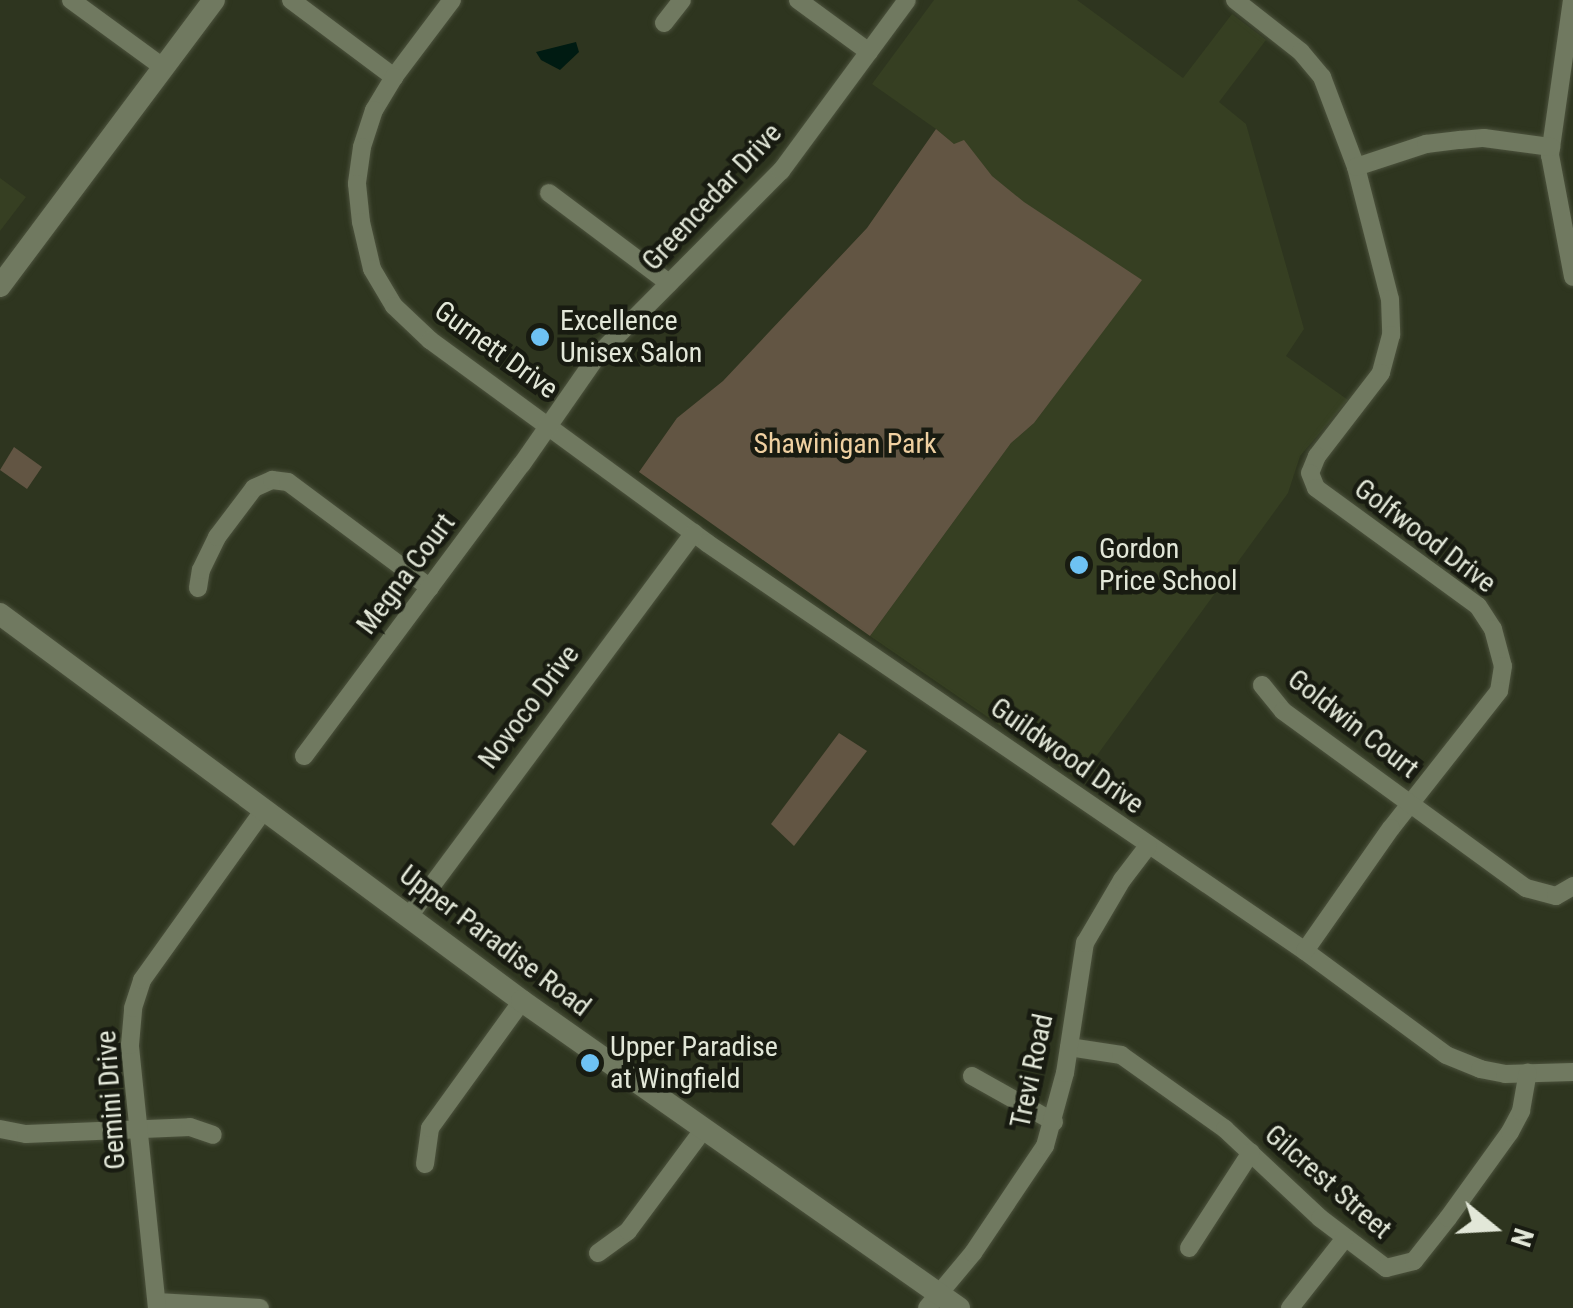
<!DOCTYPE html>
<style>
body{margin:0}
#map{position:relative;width:1573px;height:1308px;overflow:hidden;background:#2e351f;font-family:"Roboto Condensed",sans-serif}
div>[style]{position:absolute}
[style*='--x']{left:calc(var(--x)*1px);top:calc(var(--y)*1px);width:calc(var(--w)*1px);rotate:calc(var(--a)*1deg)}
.built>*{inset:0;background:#363f22}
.green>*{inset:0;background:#625543}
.water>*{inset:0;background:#001b12}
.roads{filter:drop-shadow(0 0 2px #4c523d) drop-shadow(0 0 2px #4c523d)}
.minor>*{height:18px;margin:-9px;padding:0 9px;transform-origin:9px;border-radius:9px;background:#707960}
.secondary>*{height:22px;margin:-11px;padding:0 11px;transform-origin:11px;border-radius:11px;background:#707960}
.dots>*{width:28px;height:28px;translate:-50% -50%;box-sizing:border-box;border:5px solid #181b11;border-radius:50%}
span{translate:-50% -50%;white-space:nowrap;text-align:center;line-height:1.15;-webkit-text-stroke:9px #181b11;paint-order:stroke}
.street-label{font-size:28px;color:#e2e7d8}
.poi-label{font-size:28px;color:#e2e7d8}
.left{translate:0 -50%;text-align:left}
.park-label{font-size:28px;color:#efd0a1}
.north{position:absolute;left:1443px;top:1178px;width:100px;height:100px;-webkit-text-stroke:8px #181b11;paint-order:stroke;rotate:108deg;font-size:28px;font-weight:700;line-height:40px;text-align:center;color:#e2e7d8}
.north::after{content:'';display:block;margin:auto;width:35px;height:45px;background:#e2e7d8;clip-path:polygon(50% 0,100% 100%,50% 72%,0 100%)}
</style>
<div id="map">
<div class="built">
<i style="clip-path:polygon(934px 0,1077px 0,1183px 78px,1232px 14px,1266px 40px,1219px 102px,1246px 124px,1304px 329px,1286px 356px,1348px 400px,1300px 456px,1288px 493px,1079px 780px,870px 636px,1011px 443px,1034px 423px,1141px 280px,1024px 203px,936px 129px,872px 84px)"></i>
<i style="clip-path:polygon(0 178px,26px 197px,0 231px)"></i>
</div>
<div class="green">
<i style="clip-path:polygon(936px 129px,954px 144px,964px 140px,992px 176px,1024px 202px,1142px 280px,1034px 423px,1011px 443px,870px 636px,639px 472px,677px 418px,723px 381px,867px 228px)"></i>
<i style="clip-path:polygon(14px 447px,42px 467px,27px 489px,0 470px)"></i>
<i style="clip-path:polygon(839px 733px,867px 751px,794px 846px,771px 824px)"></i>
</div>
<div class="water">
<i style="clip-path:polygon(576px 42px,579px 52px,560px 70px,541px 60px,536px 52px)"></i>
</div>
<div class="roads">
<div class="minor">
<i style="--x:71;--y:0;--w:114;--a:36.1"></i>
<i style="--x:291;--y:0;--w:129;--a:36.8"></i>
<i style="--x:452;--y:0;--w:96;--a:127"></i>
<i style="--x:394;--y:77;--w:39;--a:121"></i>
<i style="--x:374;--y:110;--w:39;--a:108"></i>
<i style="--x:362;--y:147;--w:37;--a:98"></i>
<i style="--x:357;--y:184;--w:38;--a:84"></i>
<i style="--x:361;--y:222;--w:48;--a:76.8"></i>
<i style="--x:372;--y:269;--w:43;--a:59.3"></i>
<i style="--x:394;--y:306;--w:50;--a:43.4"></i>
<i style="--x:430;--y:340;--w:343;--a:36.2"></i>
<i style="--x:707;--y:543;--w:724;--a:34.3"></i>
<i style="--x:1305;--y:951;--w:175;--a:36.4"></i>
<i style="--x:1446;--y:1055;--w:37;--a:22"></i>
<i style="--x:1480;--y:1069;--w:25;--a:11"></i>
<i style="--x:1505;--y:1074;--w:68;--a:-1.7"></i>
<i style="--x:798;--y:0;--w:88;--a:36.2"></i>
<i style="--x:1235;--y:0;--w:84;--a:38.2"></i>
<i style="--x:1301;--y:52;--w:33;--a:50"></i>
<i style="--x:1322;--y:77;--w:96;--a:69.3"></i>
<i style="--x:1356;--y:167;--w:136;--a:75.6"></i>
<i style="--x:1390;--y:299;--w:36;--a:88"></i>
<i style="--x:1391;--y:335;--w:39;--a:105"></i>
<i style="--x:1381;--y:373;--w:105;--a:127.6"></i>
<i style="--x:1317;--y:456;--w:18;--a:112"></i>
<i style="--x:1310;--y:473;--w:16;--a:68"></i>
<i style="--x:1316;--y:488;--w:200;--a:36.1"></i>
<i style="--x:1478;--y:606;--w:27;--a:57"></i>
<i style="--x:1493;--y:629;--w:38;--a:75"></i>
<i style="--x:1503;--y:666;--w:25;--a:99"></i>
<i style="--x:1499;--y:691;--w:174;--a:128.2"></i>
<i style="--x:1391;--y:828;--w:150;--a:125"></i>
<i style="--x:1572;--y:0;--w:157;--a:98.1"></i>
<i style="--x:1550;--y:155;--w:124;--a:79.3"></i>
<i style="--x:664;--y:23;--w:29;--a:-52"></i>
<i style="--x:1356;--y:167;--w:74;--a:-18.2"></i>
<i style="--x:1426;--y:144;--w:34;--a:-7"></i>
<i style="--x:1460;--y:140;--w:24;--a:-5"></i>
<i style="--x:1484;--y:138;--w:68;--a:7.7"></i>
<i style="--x:549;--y:193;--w:150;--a:36.9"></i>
<i style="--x:198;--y:588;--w:18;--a:-81"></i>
<i style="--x:201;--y:570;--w:37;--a:-64"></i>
<i style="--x:217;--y:537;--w:61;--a:-52.9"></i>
<i style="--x:254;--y:488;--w:20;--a:-24"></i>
<i style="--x:272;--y:480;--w:16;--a:7"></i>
<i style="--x:288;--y:482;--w:177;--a:36.7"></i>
<i style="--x:1262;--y:685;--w:33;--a:51"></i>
<i style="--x:1283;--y:711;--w:301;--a:36.1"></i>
<i style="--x:1526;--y:888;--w:31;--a:15"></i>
<i style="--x:1556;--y:896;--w:20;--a:-30"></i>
<i style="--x:304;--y:756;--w:364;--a:-53.3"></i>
<i style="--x:522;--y:464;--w:131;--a:-55.2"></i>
<i style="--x:597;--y:356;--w:261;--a:-45.2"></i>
<i style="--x:781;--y:171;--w:212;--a:-53.6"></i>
<i style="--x:410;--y:915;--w:476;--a:-53.4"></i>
<i style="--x:1069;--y:1047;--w:53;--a:8.7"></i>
<i style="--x:1121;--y:1055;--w:128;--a:35.4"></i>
<i style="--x:1225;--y:1129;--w:130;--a:43.1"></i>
<i style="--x:1320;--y:1218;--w:83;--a:37.1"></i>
<i style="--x:1386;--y:1268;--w:29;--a:-14"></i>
<i style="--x:1414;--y:1261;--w:55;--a:-51.7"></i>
<i style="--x:1448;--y:1218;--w:106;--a:-54.2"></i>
<i style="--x:1510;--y:1132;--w:24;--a:-62"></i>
<i style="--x:1521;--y:1111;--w:39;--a:-80"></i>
<i style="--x:972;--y:1076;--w:94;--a:29.3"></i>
<i style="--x:0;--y:1129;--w:26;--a:11"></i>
<i style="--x:26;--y:1134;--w:164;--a:-2.4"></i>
<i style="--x:190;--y:1127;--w:24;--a:19"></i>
<i style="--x:425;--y:1164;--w:36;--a:-82"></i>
<i style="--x:430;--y:1128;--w:157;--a:-54.1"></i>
<i style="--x:1189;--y:1248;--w:114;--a:-57.1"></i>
<i style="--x:598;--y:1253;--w:37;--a:-36"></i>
<i style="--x:628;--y:1231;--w:126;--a:-53.4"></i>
<i style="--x:157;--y:1302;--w:103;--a:3.3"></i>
<i style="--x:157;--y:1308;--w:264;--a:-95.9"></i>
<i style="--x:130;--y:1045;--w:37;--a:-85"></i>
<i style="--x:133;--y:1008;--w:29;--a:-72"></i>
<i style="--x:142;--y:980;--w:211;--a:-54.4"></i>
<i style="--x:927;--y:1308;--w:72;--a:-50.1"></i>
<i style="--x:973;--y:1253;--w:129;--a:-56.1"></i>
<i style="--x:1045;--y:1146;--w:76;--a:-74.7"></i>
<i style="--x:1065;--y:1073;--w:132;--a:-81.3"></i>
<i style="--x:1085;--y:943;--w:73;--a:-59.6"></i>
<i style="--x:1122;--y:880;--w:43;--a:-52.6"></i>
<i style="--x:1290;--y:1308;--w:89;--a:-51.8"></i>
</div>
<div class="secondary">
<i style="--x:0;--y:286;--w:357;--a:-53.2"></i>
<i style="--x:0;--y:614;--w:650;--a:36.55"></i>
<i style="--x:522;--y:1001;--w:534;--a:35.09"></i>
</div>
</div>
<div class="dots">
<i style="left:540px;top:337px;background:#6ec2f3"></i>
<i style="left:1079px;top:565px;background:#6ec2f3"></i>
<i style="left:590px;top:1063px;background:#6ec2f3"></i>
</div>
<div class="street-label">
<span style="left:712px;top:197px;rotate:-47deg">Greencedar Drive</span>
<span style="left:496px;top:350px;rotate:36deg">Gurnett Drive</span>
<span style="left:1425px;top:536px;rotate:37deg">Golfwood Drive</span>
<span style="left:406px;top:574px;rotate:-53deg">Megna Court</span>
<span style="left:529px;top:707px;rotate:-53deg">Novoco Drive</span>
<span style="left:1353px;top:724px;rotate:38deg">Goldwin Court</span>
<span style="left:1067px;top:756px;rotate:35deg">Guildwood Drive</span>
<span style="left:495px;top:941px;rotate:37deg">Upper Paradise Road</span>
<span style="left:1032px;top:1071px;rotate:-78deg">Trevi Road</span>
<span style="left:111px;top:1100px;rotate:-94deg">Gemini Drive</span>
<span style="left:1328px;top:1182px;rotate:41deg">Gilcrest Street</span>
</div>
<div class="poi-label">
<span class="left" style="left:560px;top:337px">Excellence<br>Unisex Salon</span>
<span class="left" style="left:1099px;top:565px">Gordon<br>Price School</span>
<span class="left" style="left:610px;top:1063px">Upper Paradise<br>at Wingfield</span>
</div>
<div class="park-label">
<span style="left:845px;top:444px">Shawinigan Park</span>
</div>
<div class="north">N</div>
</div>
